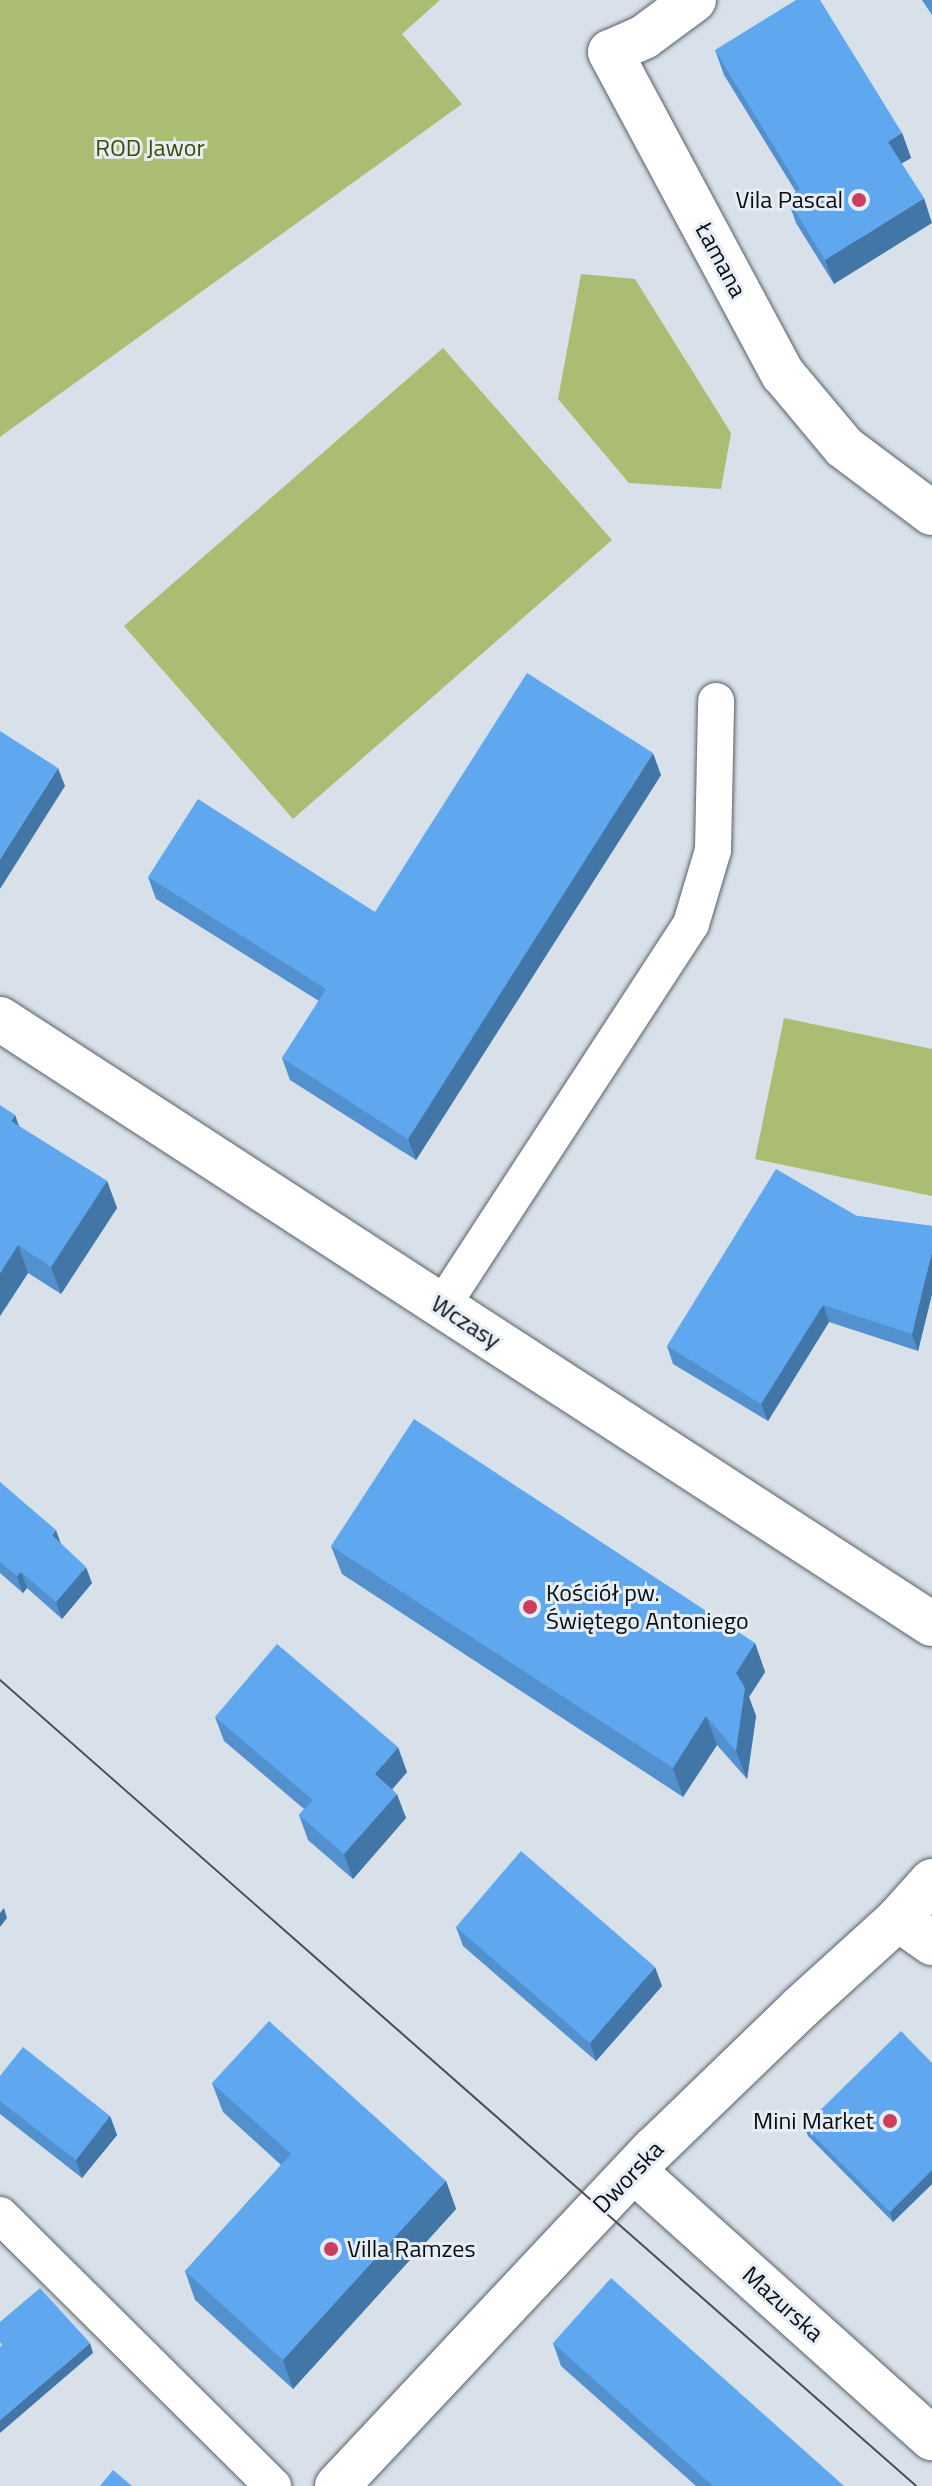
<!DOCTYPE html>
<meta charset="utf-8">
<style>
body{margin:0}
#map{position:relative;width:932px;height:2486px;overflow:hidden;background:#d8e0e9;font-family:"Titillium Web",sans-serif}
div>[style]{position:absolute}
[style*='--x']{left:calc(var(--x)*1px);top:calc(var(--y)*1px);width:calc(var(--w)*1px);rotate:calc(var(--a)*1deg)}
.green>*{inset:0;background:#abbd73}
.roads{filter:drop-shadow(0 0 2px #5a6168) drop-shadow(0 0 2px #5a6168)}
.lane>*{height:36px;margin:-18px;padding:0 18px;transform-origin:18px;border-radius:18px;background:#fff}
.street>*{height:44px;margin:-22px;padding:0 22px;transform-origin:22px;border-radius:22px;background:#fff}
.tram>*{height:2px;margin:-1px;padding:0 1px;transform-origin:1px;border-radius:1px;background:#4b4f54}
.wall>*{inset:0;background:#5290ce}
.shaded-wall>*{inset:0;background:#4276a7}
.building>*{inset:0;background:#5fa8ef}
.dots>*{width:22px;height:22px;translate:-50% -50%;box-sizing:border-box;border:4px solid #e5edf6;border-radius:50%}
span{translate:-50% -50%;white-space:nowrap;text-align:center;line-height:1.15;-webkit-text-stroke:6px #e5edf6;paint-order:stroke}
.park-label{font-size:24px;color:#3e4b00}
.poi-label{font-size:24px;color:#0a0c0f}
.right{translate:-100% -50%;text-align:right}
.left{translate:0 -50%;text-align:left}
.street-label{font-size:24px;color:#0a0c0f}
</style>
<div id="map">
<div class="green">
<i style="clip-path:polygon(0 0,440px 0,402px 34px,462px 104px,0 437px)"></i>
<i style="clip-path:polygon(581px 274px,635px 279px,731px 433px,721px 489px,629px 483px,558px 399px)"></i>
<i style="clip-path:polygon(443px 348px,612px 540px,293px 819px,124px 626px)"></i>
<i style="clip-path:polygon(784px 1018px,932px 1049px,932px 1196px,755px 1159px)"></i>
</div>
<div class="roads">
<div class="lane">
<i style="--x:442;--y:1306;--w:456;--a:-56.9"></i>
<i style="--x:691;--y:924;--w:77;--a:-73.4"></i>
<i style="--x:713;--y:850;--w:149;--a:-88.8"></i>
<i style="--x:0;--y:2215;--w:385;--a:44.8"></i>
</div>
<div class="street">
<i style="--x:694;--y:0;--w:62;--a:143.5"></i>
<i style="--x:644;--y:37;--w:37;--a:156"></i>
<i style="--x:610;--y:52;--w:366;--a:61.8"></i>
<i style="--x:783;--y:374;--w:95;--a:50.1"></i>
<i style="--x:844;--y:447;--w:110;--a:36.9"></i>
<i style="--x:0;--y:1019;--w:1111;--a:32.99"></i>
<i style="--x:898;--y:1919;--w:42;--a:35.2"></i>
<i style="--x:634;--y:2171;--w:400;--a:41.9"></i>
<i style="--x:337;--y:2486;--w:463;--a:-46.8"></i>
<i style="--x:654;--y:2149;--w:204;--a:-44"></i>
<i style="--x:801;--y:2007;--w:131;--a:-42.2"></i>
<i style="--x:898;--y:1919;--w:51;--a:-48.2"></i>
</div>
</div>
<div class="tram">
<i style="--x:0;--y:1680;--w:1220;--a:41.34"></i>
</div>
<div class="wall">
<i style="clip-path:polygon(922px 0,932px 0,932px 15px)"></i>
<i style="clip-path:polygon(715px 50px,902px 133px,911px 158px,902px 163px,834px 284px,796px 223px,787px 198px,796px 192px,724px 75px)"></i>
<i style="clip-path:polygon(661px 775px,416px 1160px,290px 1080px,282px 1058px,319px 1001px,156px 899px,148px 877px,375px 912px)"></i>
<i style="clip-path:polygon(15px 1115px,18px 1126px,107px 1181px,117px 1208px,61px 1294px,28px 1273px,0 1316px)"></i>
<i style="clip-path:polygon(857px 1216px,932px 1226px,932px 1294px,918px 1351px,829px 1322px,768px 1421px,673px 1364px,667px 1346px)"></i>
<i style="clip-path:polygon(0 1482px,61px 1544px,92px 1583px,62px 1619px,27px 1588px,23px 1593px,0 1573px)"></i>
<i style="clip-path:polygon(331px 1546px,755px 1643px,765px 1672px,749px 1697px,756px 1716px,747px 1779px,717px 1745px,683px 1797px,342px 1574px)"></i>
<i style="clip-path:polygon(215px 1717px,407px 1772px,392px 1789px,406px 1818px,353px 1879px,308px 1840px,299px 1815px,304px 1809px,224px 1741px)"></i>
<i style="clip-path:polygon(456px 1927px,662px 1986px,596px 2061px,463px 1946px)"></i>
<i style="clip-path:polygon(932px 2063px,932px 2184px,893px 2222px,808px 2136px,804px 2126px)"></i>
<i style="clip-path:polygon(0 2076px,110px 2116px,117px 2135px,82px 2178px,0 2114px)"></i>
<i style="clip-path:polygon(212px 2083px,446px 2181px,456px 2209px,293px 2389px,195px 2300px,185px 2271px,281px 2165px,223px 2112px)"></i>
<i style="clip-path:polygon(553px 2343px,844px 2486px,696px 2486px,561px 2366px)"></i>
</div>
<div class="shaded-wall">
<i style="clip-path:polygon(902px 133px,911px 158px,897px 166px,888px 142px)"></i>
<i style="clip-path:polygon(924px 198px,932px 223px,834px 284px,825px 260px)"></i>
<i style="clip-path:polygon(653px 753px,661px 775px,416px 1160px,408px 1139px)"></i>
<i style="clip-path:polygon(58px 768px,65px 786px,0 889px,0 859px)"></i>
<i style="clip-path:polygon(15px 1115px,25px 1142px,11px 1121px)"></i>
<i style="clip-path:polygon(107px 1181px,117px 1208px,61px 1294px,51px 1267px)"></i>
<i style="clip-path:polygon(18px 1245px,28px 1273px,0 1316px,0 1273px)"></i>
<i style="clip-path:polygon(932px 1252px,932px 1294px,918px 1351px,912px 1334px)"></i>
<i style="clip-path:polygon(823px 1305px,829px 1322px,768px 1421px,761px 1404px)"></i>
<i style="clip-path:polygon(56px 1530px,62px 1547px,52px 1535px)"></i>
<i style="clip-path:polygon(86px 1567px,92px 1583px,62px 1619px,56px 1602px)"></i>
<i style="clip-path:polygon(21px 1572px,27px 1588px,23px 1593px,17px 1576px)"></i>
<i style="clip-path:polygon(755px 1643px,765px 1672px,749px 1697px,756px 1716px,747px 1779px,736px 1751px,736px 1673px)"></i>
<i style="clip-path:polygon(706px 1716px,717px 1745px,683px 1797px,673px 1768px)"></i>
<i style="clip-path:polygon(398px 1747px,407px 1772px,384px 1799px,375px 1774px)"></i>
<i style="clip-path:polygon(397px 1794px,406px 1818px,353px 1879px,344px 1854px)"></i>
<i style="clip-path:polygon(4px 1908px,7px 1918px,0 1927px,0 1913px)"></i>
<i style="clip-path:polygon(655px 1967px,662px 1986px,596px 2061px,590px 2043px)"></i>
<i style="clip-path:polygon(110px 2116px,117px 2135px,82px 2178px,76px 2160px)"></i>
<i style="clip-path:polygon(932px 2170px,932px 2184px,893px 2222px,890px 2212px)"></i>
<i style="clip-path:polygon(446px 2181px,456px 2209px,293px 2389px,283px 2360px)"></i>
<i style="clip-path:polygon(90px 2343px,93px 2353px,0 2433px,0 2420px)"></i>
</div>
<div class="building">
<i style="clip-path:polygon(796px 0,820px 0,902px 133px,888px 142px,924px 198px,825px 260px,787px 198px,800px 189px,715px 50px)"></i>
<i style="clip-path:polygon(527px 673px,653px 753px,408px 1139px,282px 1058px,326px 989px,148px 877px,198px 799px,375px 912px)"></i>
<i style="clip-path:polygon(0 731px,58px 768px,0 859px)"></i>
<i style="clip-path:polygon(0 1105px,15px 1115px,11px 1121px,107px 1181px,51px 1267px,18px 1245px,0 1273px)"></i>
<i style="clip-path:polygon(776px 1169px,857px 1216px,932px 1226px,932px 1252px,912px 1334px,823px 1305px,761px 1404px,667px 1346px)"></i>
<i style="clip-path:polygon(414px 1419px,755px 1643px,736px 1673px,745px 1688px,736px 1751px,706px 1716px,673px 1768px,331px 1546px)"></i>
<i style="clip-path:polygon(0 1482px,56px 1530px,52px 1535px,86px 1567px,56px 1602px,21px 1572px,17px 1576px,0 1562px)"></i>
<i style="clip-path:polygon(277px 1644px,398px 1747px,375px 1774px,397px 1794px,344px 1854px,299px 1815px,313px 1800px,215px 1717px)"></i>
<i style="clip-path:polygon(521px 1851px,655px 1967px,590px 2043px,456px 1927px)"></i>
<i style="clip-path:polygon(269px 2021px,446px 2181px,283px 2360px,185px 2271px,291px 2154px,212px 2083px)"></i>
<i style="clip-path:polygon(901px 2031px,932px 2063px,932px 2170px,890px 2212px,804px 2126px)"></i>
<i style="clip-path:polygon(23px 2047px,110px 2116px,76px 2160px,0 2101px,0 2076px)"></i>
<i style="clip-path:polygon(611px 2278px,844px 2486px,713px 2486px,553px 2343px)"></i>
<i style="clip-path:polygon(40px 2288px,90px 2343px,0 2420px,0 2347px,2px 2345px,0 2342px,0 2322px)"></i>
<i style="clip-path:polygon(113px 2470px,132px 2486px,100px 2486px)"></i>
</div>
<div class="dots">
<i style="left:859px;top:200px;background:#cc3d5e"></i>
<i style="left:530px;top:1607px;background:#cc3d5e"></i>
<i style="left:890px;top:2121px;background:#cc3d5e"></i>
<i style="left:331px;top:2249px;background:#cc3d5e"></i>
</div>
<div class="park-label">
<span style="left:150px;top:148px">ROD Jawor</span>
</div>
<div class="poi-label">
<span class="right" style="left:843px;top:200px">Vila Pascal</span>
<span class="left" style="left:546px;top:1607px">Kościół pw.<br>Świętego Antoniego</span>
<span class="right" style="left:874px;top:2121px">Mini Market</span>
<span class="left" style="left:347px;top:2249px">Villa Ramzes</span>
</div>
<div class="street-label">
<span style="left:721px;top:260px;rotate:62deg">Łamana</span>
<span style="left:466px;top:1322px;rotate:33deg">Wczasy</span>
<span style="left:628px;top:2177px;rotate:-46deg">Dworska</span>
<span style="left:783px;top:2304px;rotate:42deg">Mazurska</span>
</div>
</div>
